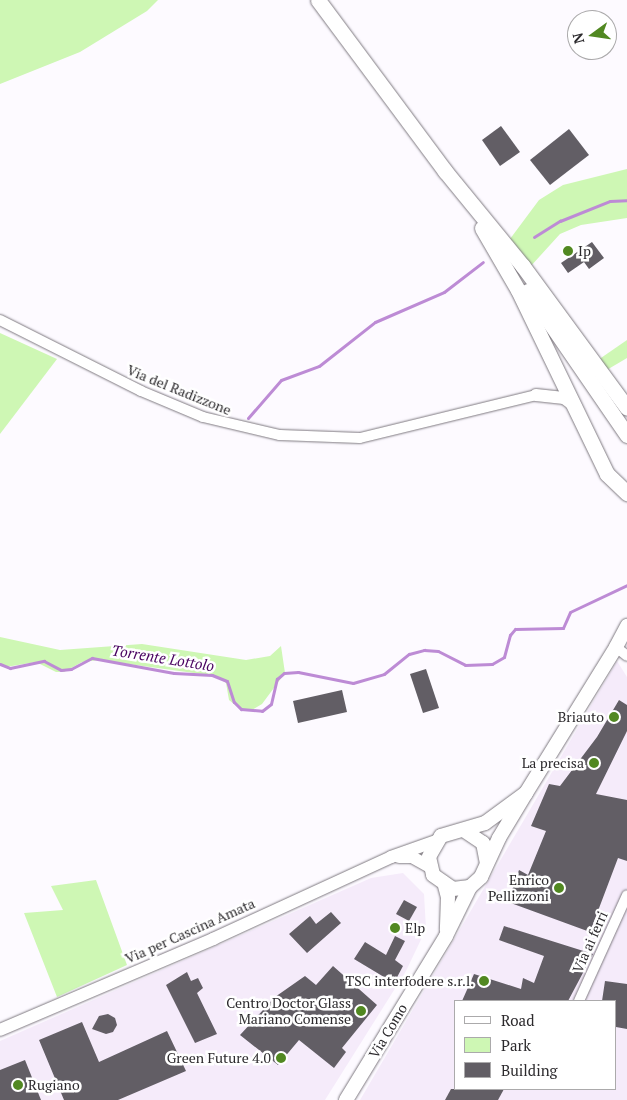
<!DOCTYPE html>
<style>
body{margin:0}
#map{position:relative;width:627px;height:1100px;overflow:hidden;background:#fdfaff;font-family:"PT Serif",serif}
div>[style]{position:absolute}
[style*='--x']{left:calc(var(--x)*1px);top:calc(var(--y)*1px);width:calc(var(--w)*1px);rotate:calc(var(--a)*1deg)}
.built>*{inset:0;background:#f5ebfa}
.green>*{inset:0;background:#cef7b4}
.stream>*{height:3px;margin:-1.5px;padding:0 1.5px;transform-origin:1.5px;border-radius:1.5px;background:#bd8bd5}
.building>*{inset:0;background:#625e65}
.roads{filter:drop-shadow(0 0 1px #7f7a81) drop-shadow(0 0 1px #7f7a81)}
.minor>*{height:10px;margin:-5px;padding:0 5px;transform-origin:5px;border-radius:5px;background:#fff}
.tertiary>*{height:12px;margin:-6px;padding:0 6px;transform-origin:6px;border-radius:6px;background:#fff}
.secondary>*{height:14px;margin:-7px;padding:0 7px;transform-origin:7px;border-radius:7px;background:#fff}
.primary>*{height:15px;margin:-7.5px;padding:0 7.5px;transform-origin:7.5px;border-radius:7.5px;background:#fff}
.dots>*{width:14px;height:14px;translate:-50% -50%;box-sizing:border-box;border:2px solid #fff;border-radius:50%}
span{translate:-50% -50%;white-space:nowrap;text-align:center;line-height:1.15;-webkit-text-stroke:5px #fff;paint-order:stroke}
.poi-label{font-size:14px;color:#2c2a2d}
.left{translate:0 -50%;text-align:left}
.right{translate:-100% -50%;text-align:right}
.street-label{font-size:14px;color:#2c2a2d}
.water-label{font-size:15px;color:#480260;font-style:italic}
.legend{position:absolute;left:454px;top:1000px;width:162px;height:90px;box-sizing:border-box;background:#fff;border:1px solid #abaaab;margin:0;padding:6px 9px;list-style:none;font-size:15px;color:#2c2a2d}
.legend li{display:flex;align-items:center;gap:10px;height:25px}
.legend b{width:25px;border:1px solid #abaaab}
.north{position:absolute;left:567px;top:10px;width:50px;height:50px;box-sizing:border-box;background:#fff;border:1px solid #abaaab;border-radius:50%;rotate:256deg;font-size:14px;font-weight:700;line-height:20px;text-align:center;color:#2c2a2d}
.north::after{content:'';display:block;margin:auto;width:18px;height:22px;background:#518821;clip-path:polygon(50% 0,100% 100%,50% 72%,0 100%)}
</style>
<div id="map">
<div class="built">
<i style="clip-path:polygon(evenodd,617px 661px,627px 677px,627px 1100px,360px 1100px,617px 661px,456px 1001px,616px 1001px,616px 1089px,456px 1089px,456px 1001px)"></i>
<i style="clip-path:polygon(403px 873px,424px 894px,426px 929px,406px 971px,325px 1100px,0 1100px,0 1041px,371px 878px)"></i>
</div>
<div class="green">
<i style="clip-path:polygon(0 0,158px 0,147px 11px,80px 52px,0 84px)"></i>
<i style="clip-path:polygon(627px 169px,627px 218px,581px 225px,560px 234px,530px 267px,510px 239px,539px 200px,563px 185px)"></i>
<i style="clip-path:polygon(0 333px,57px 359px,0 434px)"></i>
<i style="clip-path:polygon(627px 340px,627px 358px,605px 371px,598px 360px)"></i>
<i style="clip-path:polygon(0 637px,60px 650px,142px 644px,246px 660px,270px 656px,281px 646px,285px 673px,262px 704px,252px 710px,240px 709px,229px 700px,226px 683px,216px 676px,99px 660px,82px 662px,64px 672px,56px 672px,36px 662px,6px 667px,0 665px)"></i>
<i style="clip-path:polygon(96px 880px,127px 965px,57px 997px,24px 913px,63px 910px,51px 886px)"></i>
</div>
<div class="stream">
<i style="--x:534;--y:237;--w:31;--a:-32"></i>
<i style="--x:560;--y:221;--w:54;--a:-21.8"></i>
<i style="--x:610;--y:201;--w:17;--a:-3"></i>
<i style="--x:248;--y:418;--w:50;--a:-49"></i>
<i style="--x:281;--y:380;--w:40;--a:-20.2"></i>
<i style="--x:319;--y:366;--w:71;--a:-38.2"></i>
<i style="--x:375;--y:322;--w:75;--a:-23.5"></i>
<i style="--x:444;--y:292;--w:49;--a:-37.6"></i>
<i style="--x:0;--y:664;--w:11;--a:22"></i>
<i style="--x:10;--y:668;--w:35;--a:-12"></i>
<i style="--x:44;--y:661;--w:19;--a:28"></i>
<i style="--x:61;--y:670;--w:10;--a:-6"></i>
<i style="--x:71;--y:669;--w:24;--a:-28"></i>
<i style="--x:92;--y:658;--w:83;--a:10.4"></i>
<i style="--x:174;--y:673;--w:38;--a:3"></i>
<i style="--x:212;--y:675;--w:16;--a:22"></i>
<i style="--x:227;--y:681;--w:22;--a:72"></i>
<i style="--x:234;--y:702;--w:10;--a:45"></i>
<i style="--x:241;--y:709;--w:21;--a:5"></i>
<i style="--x:262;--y:711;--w:11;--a:-38"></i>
<i style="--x:271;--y:704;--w:26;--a:-77"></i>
<i style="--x:277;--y:679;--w:9;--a:-41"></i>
<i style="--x:284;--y:673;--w:14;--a:-4"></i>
<i style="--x:298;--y:672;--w:56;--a:11.3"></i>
<i style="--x:353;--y:683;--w:32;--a:-16"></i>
<i style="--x:384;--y:674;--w:32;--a:-39"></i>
<i style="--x:409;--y:654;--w:16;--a:-15"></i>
<i style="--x:424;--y:650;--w:14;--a:4"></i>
<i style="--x:438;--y:651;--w:30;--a:27"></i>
<i style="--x:465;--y:665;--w:27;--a:-2"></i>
<i style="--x:492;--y:664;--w:14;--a:-30"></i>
<i style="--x:504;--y:657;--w:23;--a:-75"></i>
<i style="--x:510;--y:635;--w:8;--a:-50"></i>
<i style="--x:515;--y:629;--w:48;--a:-1.2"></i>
<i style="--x:563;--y:628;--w:17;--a:-66"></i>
<i style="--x:570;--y:612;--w:63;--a:-25.3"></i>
</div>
<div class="building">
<i style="clip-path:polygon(501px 126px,520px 152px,500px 166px,482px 140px)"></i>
<i style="clip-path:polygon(569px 129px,589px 155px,550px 185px,530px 160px)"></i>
<i style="clip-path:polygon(592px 242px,604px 258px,589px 269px,584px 262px,568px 273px,561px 263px)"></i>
<i style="clip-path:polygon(426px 669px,439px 708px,423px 713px,410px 674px)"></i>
<i style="clip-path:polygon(342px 690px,347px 712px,298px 723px,293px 701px)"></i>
<i style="clip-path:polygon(619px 700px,627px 705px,627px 731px,596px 794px,627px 800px,627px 861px,618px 858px,590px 932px,508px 902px,519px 870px,528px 875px,546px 831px,531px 826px,549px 784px,560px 786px,597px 737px)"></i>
<i style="clip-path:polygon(404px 900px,417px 907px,409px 921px,396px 914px)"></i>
<i style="clip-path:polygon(331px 912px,341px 923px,307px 953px,289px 934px,310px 916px,316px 924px)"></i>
<i style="clip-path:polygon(504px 926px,593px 954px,568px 1001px,462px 1001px,474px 974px,521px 989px,523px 978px,534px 983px,544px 956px,499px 940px)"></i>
<i style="clip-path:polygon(395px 936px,405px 941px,395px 960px,403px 966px,394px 983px,354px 959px,365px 942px,386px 955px)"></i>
<i style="clip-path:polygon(333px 966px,377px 1005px,342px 1048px,346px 1052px,334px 1068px,299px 1040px,278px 1065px,240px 1035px,275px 997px,305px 976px,316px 985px)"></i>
<i style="clip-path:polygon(187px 972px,191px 981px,198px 978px,203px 988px,197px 993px,217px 1034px,195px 1043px,166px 985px)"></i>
<i style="clip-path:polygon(605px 981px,627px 984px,627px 1029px,616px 1027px,616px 1001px,602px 1001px)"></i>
<i style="clip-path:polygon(108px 1014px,115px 1018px,117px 1025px,113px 1032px,106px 1034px,92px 1029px,99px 1016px)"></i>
<i style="clip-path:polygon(82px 1022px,99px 1062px,167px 1031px,186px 1071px,118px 1100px,64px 1100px,39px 1040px)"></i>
<i style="clip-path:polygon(25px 1060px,41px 1100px,0 1100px,0 1070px)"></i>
<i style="clip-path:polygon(451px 1089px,504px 1089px,498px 1100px,445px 1100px)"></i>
</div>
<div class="roads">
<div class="minor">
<i style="--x:0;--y:320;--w:158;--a:26.7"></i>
<i style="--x:141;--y:391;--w:67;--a:22.8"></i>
<i style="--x:203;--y:417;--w:79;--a:13.2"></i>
<i style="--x:280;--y:435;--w:80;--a:2.1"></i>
<i style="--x:360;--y:438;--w:181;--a:-13.7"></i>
<i style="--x:616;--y:647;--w:14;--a:39"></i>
<i style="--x:579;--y:1001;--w:116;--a:-65.6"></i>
</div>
<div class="tertiary">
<i style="--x:536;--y:395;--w:28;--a:6"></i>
<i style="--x:564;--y:398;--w:15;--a:37"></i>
<i style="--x:399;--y:857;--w:13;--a:0"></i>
<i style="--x:412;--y:857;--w:21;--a:29"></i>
<i style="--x:0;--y:1030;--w:232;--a:-23.1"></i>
<i style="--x:213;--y:939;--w:196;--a:-24.7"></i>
<i style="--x:391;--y:857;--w:48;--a:-19.6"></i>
</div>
<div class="secondary">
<i style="--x:526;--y:793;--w:51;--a:143.8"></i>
<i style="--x:485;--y:823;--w:46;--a:163.5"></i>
<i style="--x:441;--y:836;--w:24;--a:120"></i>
<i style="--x:429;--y:857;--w:18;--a:77"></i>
<i style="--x:433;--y:875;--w:24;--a:35"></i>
<i style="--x:453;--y:889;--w:17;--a:-7"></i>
<i style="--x:470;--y:887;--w:15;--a:-42"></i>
<i style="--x:481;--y:877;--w:43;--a:-65.2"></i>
<i style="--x:499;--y:838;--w:52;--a:-59"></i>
<i style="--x:526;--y:793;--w:172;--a:-58.3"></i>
<i style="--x:616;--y:647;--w:24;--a:-62"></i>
<i style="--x:465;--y:831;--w:22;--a:34"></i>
<i style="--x:483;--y:843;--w:20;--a:79"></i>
<i style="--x:445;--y:886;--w:11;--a:75"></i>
<i style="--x:448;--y:897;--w:33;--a:92"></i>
<i style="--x:346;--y:1100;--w:192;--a:-58.6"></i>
<i style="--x:446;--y:936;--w:55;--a:-63.9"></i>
</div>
<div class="primary">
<i style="--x:318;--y:0;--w:213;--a:53.4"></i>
<i style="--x:445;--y:171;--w:122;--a:50.7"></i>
<i style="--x:522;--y:265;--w:177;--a:53.7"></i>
<i style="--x:482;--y:228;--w:72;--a:59.9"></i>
<i style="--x:518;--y:290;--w:204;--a:64.2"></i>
<i style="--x:607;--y:474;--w:28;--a:44"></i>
<i style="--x:528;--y:291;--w:175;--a:55.5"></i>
</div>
</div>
<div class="dots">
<i style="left:568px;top:251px;background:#518821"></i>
<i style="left:614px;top:717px;background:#518821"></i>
<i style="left:594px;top:763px;background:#518821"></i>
<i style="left:559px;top:888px;background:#518821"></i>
<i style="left:395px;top:928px;background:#518821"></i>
<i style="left:484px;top:981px;background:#518821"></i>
<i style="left:361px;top:1011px;background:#518821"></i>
<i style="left:281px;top:1058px;background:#518821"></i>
<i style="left:18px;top:1085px;background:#518821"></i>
</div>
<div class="poi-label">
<span class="left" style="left:578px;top:251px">Ip</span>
<span class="right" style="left:604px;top:717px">Briauto</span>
<span class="right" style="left:584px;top:763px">La precisa</span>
<span class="right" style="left:549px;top:888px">Enrico<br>Pellizzoni</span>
<span class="left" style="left:405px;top:928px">Elp</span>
<span class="right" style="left:474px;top:981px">TSC interfodere s.r.l.</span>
<span class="right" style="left:351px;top:1011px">Centro Doctor Glass<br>Mariano Comense</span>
<span class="right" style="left:271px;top:1058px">Green Future 4.0</span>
<span class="left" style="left:28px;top:1085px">Rugiano</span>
</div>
<div class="street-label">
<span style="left:179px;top:390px;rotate:22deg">Via del Radizzone</span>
<span style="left:190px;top:931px;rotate:-24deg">Via per Cascina Amata</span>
<span style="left:590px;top:942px;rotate:-66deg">Via ai ferri</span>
<span style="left:388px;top:1031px;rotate:-59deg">Via Como</span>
</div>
<div class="water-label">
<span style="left:163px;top:658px;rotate:9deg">Torrente Lottolo</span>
</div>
<ul class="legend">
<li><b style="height:6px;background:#fff"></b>Road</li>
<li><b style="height:14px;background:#cef7b4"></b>Park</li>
<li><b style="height:14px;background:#625e65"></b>Building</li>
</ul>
<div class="north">N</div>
</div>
